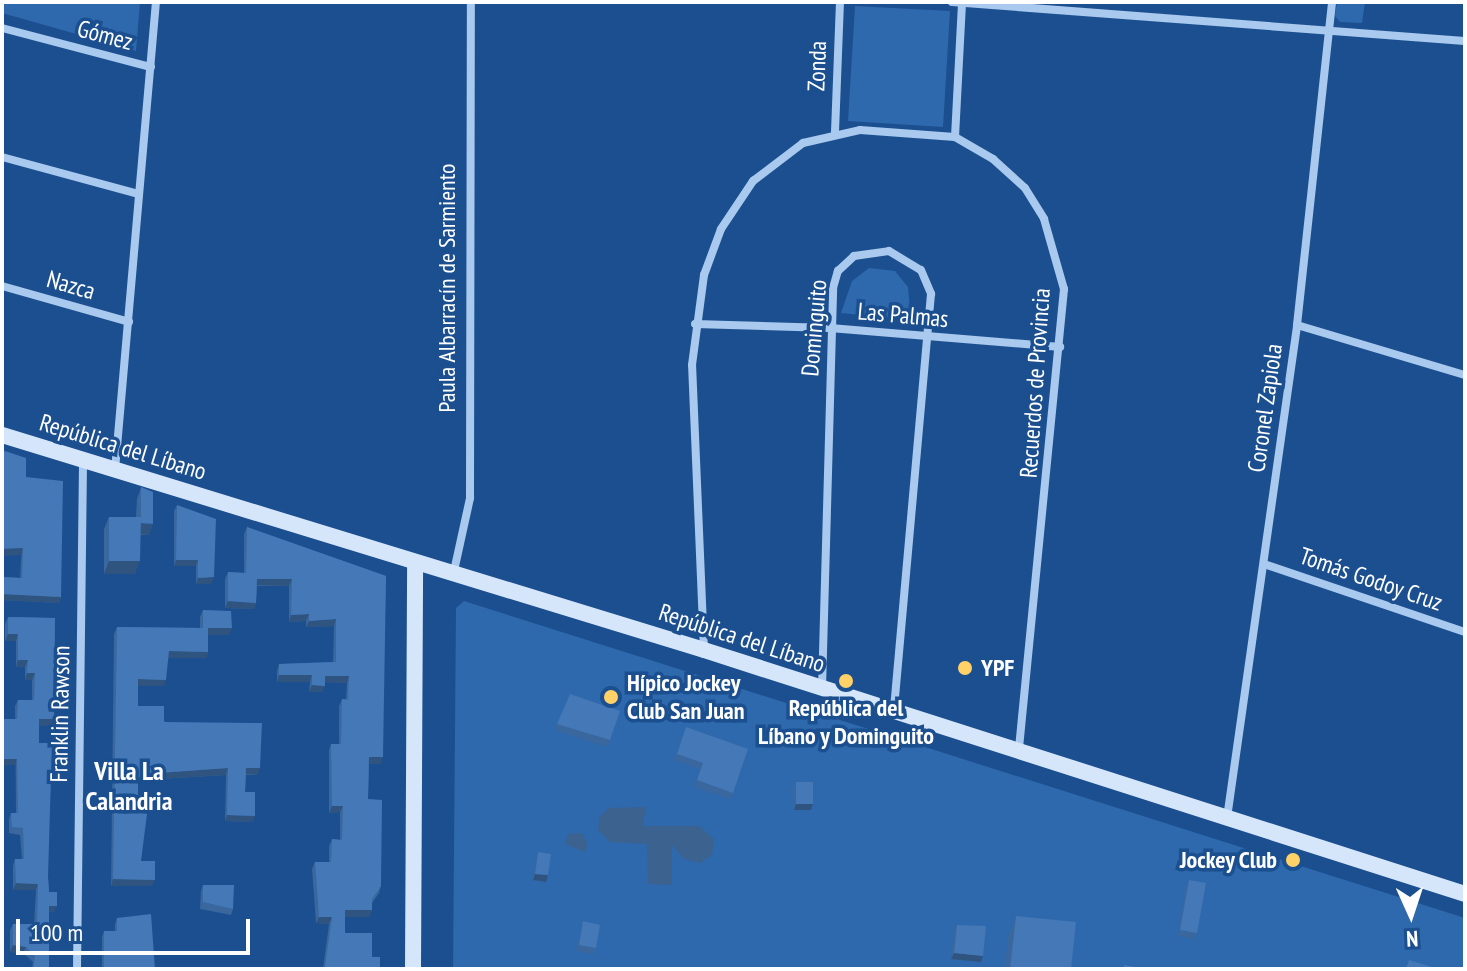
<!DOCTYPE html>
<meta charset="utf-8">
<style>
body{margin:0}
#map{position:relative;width:1467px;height:971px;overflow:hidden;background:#1b4f8f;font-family:"PT Sans Narrow",sans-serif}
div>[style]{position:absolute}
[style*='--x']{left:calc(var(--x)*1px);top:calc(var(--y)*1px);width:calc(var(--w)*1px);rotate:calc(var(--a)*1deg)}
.green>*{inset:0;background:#2e69ad}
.water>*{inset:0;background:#3c6290}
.minor>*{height:8px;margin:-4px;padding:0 4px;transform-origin:4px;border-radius:4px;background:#a9c9ee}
.secondary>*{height:16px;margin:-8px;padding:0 8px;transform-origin:8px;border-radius:8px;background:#d6e6fa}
.wall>*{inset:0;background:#3a679d}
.shaded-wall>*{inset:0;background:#305480}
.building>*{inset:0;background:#4478b7}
.dots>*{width:22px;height:22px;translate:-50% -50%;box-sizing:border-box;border:4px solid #1b4f8f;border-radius:50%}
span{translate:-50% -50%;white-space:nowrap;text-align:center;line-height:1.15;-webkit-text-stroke:7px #1b4f8f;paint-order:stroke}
.street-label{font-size:24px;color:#fff}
.poi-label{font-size:24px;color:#fff;font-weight:700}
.left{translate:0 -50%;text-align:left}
.right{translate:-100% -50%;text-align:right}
.neighbourhood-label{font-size:26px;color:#fff;font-weight:700}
.frame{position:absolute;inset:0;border:4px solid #fff;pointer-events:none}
.north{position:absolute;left:1371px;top:875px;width:80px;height:80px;-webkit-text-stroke:6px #1b4f8f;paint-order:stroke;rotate:177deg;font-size:22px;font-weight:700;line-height:32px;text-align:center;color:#fff}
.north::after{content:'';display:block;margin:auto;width:28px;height:36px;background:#fff;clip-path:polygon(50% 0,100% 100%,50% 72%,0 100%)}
.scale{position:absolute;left:16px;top:919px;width:234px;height:36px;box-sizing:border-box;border:4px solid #fff;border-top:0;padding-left:10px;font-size:24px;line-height:28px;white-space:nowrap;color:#fff;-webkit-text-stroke:6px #1b4f8f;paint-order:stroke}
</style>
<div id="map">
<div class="green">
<i style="clip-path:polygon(2px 2px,140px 2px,136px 51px,2px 13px)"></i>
<i style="clip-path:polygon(1337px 2px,1365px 2px,1362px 23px,1340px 22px,1335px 16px)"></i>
<i style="clip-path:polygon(855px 6px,950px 11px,943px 127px,848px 121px)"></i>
<i style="clip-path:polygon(869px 268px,895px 271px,908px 287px,911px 320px,841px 313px,852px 281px)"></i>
<i style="clip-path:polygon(464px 601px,1465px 918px,1465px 969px,453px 969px,456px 608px)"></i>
</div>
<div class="water">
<i style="clip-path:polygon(646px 807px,643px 826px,699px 826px,714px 839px,712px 855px,700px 863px,684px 859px,672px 845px,672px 885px,648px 884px,647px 844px,610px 842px,598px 830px,599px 817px,609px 808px)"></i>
<i style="clip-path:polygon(582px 833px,588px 845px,584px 852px,565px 844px,568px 834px)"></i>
</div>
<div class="minor">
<i style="--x:952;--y:2;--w:514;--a:4.35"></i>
<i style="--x:2;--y:28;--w:154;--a:14.7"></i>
<i style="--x:835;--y:132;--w:130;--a:-87.8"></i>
<i style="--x:955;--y:137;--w:135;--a:-87"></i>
<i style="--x:2;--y:157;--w:141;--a:15.2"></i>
<i style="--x:2;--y:286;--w:132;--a:15.8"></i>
<i style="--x:695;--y:324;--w:135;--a:1.7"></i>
<i style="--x:830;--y:328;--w:231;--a:4.7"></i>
<i style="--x:1297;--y:325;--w:175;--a:16.6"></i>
<i style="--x:115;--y:470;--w:470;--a:-85"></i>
<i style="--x:1264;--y:564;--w:212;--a:18.7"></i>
<i style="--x:454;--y:571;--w:75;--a:-77.6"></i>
<i style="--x:470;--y:498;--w:496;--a:-89.9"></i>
<i style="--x:704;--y:650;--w:285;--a:-92.4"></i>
<i style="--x:692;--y:365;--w:91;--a:-82.4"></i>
<i style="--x:704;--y:275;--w:49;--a:-69.7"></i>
<i style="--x:721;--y:229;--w:58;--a:-56.3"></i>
<i style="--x:753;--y:181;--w:63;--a:-37.2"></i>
<i style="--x:803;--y:143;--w:58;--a:-12.8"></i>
<i style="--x:860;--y:130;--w:95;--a:4.2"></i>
<i style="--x:955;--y:137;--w:44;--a:30.1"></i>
<i style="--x:993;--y:159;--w:43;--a:42.2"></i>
<i style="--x:1025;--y:188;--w:36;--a:58"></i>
<i style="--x:1044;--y:219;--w:73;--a:74.1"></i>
<i style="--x:1064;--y:289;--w:464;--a:95.6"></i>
<i style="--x:822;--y:688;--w:400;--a:-88.4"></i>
<i style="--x:833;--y:288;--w:18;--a:-74"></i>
<i style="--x:838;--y:271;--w:22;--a:-43"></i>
<i style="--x:854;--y:256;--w:35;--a:-8"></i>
<i style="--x:889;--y:251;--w:37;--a:31"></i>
<i style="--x:921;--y:270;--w:26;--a:67"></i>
<i style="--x:931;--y:294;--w:419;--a:95.1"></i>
<i style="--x:1227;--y:818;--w:498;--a:-81.9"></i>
<i style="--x:1297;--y:325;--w:325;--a:-83.8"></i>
<i style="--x:77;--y:969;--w:508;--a:-89.32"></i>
</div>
<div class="secondary">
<i style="--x:2;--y:435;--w:734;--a:17.03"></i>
<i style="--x:704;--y:650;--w:799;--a:17.78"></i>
<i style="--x:413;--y:969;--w:406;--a:-89.7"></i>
</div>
<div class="wall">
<i style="clip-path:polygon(26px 477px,61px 597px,59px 603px,2px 600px,2px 577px,20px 578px)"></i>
<i style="clip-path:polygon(141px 487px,149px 535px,140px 535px,135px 574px,104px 574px,104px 529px,109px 517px,136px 517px,137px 499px)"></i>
<i style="clip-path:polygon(177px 505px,211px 584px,196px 584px,196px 566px,174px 566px,174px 511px)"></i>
<i style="clip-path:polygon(247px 527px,386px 576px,381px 764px,369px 764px,368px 799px,381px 886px,379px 893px,372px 903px,372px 910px,369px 917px,345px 917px,345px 933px,372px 957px,380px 969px,323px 969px,329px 924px,316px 923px,312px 869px,315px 862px,329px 862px,329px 846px,332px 839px,340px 840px,340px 812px,329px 813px,329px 750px,331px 744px,339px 744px,339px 706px,342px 699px,346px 699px,347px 683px,325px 682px,322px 692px,309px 692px,310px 682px,277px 682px,277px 671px,279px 664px,333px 662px,334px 626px,306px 627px,306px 621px,289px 622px,289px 586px,257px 586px,256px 603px,254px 609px,225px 608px,225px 579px,228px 572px,244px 573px,244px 534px)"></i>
<i style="clip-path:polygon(203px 610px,229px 635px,208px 635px,208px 652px,206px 658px,168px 658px,164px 686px,138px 686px,138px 706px,258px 775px,246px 775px,245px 792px,253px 822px,225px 821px,226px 775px,141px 780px,138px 782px,138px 804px,141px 861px,152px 886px,111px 886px,114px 634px,117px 627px,200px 628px,200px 617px)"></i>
<i style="clip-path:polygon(8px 617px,55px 618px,52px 726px,39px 726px,39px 743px,49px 892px,54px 912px,49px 912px,49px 969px,32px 969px,33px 962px,23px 953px,10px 952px,10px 930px,13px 924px,34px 924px,36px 890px,13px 890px,13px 866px,15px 859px,22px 859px,20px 835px,9px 833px,9px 819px,11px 813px,16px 813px,15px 706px,18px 700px,32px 700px,32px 680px,25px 680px,25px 667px,16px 667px,16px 641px,5px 641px,5px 624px)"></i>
<i style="clip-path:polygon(570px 694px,620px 711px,607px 747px,555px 730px)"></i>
<i style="clip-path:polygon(686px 727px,748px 749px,731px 799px,694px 787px,700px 769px,674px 760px)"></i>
<i style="clip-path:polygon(796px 782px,811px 810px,794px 810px,794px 788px)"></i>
<i style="clip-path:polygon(538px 852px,548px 875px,546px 882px,533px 880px,536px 859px)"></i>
<i style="clip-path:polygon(1189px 880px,1197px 933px,1195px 939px,1178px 936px,1186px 886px)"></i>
<i style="clip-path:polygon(203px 885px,233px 909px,231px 915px,200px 909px,201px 891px)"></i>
<i style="clip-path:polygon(1016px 916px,1071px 969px,1005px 969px,1008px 936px)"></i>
<i style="clip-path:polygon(117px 918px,155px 969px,102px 969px,102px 937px,104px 931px,115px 931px,115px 924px)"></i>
<i style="clip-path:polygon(583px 921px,596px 948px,593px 954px,576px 951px)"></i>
<i style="clip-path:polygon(957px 925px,981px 962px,951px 959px,954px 931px)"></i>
</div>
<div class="shaded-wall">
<i style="clip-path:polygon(140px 523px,153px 524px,149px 535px,136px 534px)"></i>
<i style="clip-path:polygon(23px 548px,21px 555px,2px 556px,2px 549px)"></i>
<i style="clip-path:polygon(176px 560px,198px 560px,196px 566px,174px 566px)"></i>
<i style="clip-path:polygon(109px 561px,140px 561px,135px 574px,104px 574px)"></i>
<i style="clip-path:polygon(214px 577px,211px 584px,196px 584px,198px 578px)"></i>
<i style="clip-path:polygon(257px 579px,292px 579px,289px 586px,254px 585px)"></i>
<i style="clip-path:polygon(2px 594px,61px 597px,59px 603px,2px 600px)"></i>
<i style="clip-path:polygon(228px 601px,256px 603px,254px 609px,225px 608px)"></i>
<i style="clip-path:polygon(309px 614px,306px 621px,289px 622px,291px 615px)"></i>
<i style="clip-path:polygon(336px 619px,334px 626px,306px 627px,309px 621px)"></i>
<i style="clip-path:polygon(208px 628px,232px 628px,229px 635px,206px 635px)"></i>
<i style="clip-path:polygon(8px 634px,18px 634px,16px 641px,5px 641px)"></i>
<i style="clip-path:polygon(169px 651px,208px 652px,206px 658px,166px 658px)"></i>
<i style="clip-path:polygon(18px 660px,28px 660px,25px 667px,16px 667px)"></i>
<i style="clip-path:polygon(27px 673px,35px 673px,32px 680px,25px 680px)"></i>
<i style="clip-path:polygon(279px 675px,312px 675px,310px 682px,277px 682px)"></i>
<i style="clip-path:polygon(325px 676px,349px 676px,347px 683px,322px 682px)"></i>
<i style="clip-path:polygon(138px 679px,166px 680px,164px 686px,136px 686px)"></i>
<i style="clip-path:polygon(312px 685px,325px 686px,322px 692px,309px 692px)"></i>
<i style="clip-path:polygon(39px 719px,54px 719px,52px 726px,37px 726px)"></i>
<i style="clip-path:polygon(369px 757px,383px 757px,381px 764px,367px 764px)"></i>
<i style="clip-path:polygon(2px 759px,17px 759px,15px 765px,2px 765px)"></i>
<i style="clip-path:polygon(228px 768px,226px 775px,141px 780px,136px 784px,138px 778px,144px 774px)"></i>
<i style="clip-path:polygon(246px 768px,260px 768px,258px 775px,243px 774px)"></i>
<i style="clip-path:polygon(796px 804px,813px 804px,811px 810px,794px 810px)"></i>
<i style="clip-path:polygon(332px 806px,343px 806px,340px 812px,329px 813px)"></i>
<i style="clip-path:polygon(227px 815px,255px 816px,253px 822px,225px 821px)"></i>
<i style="clip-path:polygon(535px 874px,548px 875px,546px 882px,533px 880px)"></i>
<i style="clip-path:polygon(113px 879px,155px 880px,152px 886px,111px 886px)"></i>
<i style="clip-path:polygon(16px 883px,38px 884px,36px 890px,13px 890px)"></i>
<i style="clip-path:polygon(49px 906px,57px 906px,54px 912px,47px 912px)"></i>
<i style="clip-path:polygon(345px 910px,372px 910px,369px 917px,343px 917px)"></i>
<i style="clip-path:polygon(319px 917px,332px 917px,329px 924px,316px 923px)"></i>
<i style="clip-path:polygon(13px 945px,26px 947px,23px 953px,10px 952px)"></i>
<i style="clip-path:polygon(954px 953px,983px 956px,981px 962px,951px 959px)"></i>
<i style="clip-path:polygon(325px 967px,340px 967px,340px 969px,324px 969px)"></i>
</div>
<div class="building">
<i style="clip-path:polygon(2px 450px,26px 458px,26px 477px,63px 481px,61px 597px,2px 594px,2px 577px,22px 578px,23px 548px,2px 549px)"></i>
<i style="clip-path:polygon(141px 487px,153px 492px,153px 524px,141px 523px)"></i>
<i style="clip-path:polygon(177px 505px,216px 519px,214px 577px,198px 578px,198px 560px,176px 560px)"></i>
<i style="clip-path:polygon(109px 517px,141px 517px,140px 561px,109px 561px)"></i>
<i style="clip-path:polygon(247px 527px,386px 576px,383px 757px,369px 757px,368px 799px,382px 800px,381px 886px,372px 899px,372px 910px,345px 910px,345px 933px,372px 933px,372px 957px,380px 957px,380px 969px,340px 969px,340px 967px,325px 967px,332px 917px,319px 917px,315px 862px,331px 862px,332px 839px,342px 840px,343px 806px,332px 806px,331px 744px,341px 744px,342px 699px,348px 700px,349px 676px,325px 676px,325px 686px,312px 685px,312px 675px,279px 675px,279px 664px,336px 662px,336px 619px,309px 621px,309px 614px,291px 615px,292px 579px,257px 579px,256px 603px,228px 601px,228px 572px,246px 573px)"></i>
<i style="clip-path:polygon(203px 610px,231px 611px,232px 628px,208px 628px,208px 652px,169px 651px,166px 680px,138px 679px,138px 706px,164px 706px,164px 722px,262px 723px,260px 768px,246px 768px,245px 792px,255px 792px,255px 816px,227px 815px,228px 768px,144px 774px,138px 778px,138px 804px,147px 814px,141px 861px,155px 861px,155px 880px,113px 879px,117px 627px,203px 628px)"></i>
<i style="clip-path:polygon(8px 617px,55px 618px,54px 719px,39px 719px,39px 743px,52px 743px,48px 877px,49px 892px,57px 892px,57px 906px,49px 906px,49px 969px,33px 969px,35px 956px,26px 947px,13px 945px,13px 924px,37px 924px,38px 884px,16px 883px,15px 859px,24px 859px,23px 828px,12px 827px,11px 813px,18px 813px,17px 759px,2px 759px,2px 719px,17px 719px,18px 700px,34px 700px,35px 673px,27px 673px,28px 660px,18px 660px,18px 634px,8px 634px)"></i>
<i style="clip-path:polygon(570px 694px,620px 711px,610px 740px,557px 724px)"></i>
<i style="clip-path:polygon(686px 727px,748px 749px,733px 793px,697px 780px,703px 763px,677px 754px)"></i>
<i style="clip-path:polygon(796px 782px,813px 782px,813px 804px,796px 804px)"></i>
<i style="clip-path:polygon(538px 852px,551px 854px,548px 875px,535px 874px)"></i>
<i style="clip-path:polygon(1189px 880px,1206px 883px,1197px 933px,1180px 930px)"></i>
<i style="clip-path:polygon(203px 885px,234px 885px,233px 909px,203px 902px)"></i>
<i style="clip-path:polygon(151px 914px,155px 969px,104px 969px,104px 931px,117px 931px,117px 918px)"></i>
<i style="clip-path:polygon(1016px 916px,1076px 922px,1071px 969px,1010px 969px)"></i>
<i style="clip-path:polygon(583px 921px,600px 925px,596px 948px,579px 945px)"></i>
<i style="clip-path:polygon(957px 925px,986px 926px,983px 956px,954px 953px)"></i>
<i style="clip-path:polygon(1409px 960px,1438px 969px,1406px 969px)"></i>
<i style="clip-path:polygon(1124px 965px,1136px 967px,1136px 969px,1123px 969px)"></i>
</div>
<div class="dots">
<i style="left:965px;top:668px;background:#ffd166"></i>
<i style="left:846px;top:681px;background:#ffd166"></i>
<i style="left:611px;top:697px;background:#ffd166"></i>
<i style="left:1293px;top:860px;background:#ffd166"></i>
</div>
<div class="street-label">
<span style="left:105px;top:35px;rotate:15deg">Gómez</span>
<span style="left:817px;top:66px;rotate:-88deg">Zonda</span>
<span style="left:71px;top:285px;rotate:16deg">Nazca</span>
<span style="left:447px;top:288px;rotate:-90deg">Paula Albarracín de Sarmiento</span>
<span style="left:903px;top:315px;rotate:5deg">Las Palmas</span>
<span style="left:814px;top:328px;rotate:-85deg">Dominguito</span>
<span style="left:1035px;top:383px;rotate:-86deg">Recuerdos de Provincia</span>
<span style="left:1265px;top:408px;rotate:-82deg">Coronel Zapiola</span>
<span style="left:123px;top:447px;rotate:17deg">República del Líbano</span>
<span style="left:1371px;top:579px;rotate:19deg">Tomás Godoy Cruz</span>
<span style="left:742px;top:638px;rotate:18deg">República del Líbano</span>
<span style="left:60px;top:714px;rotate:-89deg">Franklin Rawson</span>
</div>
<div class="poi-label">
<span class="left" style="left:981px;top:668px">YPF</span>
<span class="left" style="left:627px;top:697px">Hípico Jockey<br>Club San Juan</span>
<span style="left:846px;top:722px">República del<br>Líbano y Dominguito</span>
<span class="right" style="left:1277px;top:860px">Jockey Club</span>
</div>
<div class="neighbourhood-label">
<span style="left:129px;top:786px">Villa La<br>Calandria</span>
</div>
<div class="frame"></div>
<div class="north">N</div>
<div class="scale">100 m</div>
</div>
